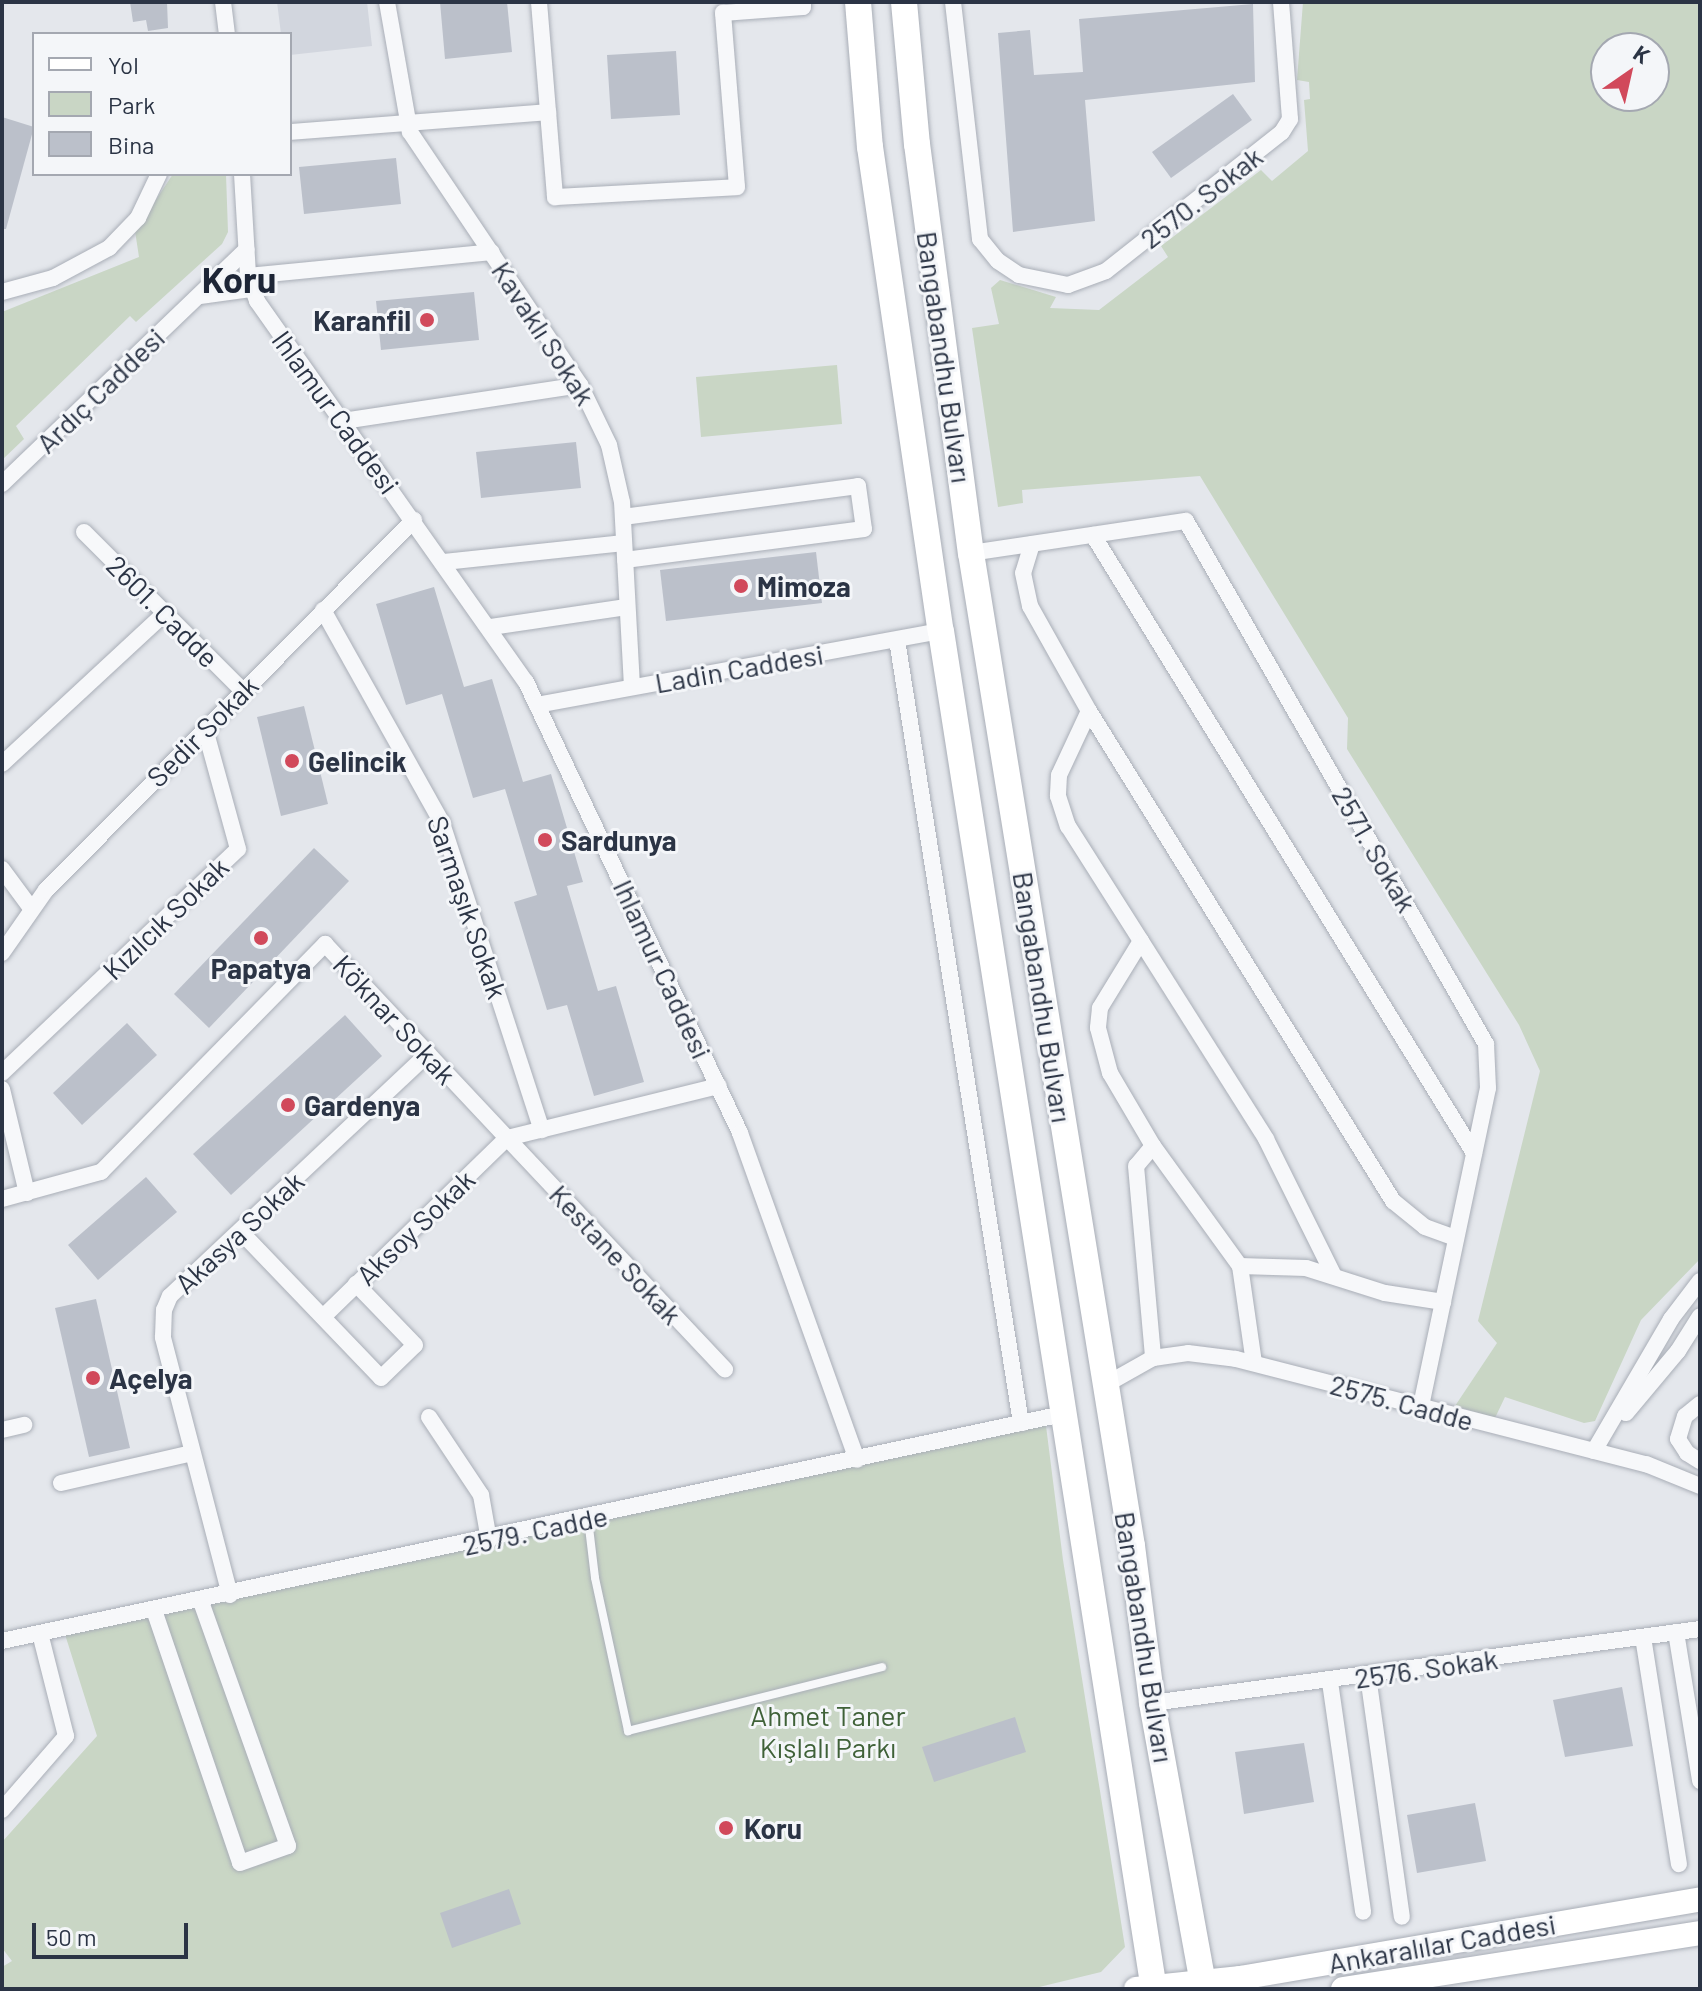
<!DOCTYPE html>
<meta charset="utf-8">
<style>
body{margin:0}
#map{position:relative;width:1702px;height:1991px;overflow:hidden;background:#e4e7ec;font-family:Barlow,sans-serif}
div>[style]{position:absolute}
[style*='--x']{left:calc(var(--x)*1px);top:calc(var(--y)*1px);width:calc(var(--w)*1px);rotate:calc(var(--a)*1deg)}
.built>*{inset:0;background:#d2d6de}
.green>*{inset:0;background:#c9d6c5}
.building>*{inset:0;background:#bbc0ca}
.roads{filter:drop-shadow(0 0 2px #a9aeb7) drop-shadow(0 0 2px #a9aeb7)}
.service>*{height:8px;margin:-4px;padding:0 4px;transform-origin:4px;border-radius:4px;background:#f7f8fa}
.minor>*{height:16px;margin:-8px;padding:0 8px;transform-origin:8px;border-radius:8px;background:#f7f8fa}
.secondary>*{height:24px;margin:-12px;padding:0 12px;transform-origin:12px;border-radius:12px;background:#fff}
.primary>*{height:26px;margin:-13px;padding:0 13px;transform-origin:13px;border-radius:13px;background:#fff}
.dots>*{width:22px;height:22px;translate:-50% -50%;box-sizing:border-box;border:4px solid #f4f6f9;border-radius:50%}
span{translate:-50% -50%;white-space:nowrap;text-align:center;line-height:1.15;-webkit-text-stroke:6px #f4f6f9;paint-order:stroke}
.street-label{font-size:28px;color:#2b3445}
.poi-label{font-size:28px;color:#2b3445;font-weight:700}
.right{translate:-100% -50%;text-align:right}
.left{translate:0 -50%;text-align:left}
.park-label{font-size:28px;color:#3f6138}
.district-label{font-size:36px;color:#1d2536;font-weight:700}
.frame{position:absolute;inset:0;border:4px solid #2b3445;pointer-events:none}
.legend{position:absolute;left:32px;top:32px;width:260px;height:144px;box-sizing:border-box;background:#f4f6f9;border:2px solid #a4a8b1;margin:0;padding:10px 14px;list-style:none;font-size:24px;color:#2b3445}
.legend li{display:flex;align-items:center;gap:16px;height:40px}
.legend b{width:40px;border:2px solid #a4a8b1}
.north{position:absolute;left:1590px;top:32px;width:80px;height:80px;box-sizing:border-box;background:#f4f6f9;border:2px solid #a4a8b1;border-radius:50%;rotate:34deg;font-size:22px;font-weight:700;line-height:32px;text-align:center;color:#2b3445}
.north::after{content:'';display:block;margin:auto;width:28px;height:36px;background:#d1495b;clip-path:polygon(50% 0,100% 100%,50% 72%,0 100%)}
.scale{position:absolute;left:32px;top:1923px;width:156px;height:36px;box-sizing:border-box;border:4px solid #2b3445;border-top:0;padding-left:10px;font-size:24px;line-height:28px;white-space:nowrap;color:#2b3445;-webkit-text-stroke:6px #f4f6f9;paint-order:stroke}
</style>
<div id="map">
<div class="built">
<i style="clip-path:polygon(277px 2px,367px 2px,372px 46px,290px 55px,290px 34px,281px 34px)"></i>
</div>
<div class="green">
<i style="clip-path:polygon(evenodd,1303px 2px,1700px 2px,1700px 1259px,1641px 1320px,1595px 1421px,1584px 1423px,1505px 1397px,1495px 1418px,1455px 1406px,1497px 1343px,1478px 1321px,1540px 1071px,1519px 1025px,1347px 749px,1348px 718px,1200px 476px,1022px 490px,1023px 503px,998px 507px,972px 328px,999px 324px,991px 288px,1000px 280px,1056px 297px,1050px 308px,1099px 310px,1168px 257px,1161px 246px,1261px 170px,1272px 181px,1308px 151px,1304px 100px,1310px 99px,1309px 82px,1297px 80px,1303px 2px,1606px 48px,1654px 48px,1654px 96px,1606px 96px,1606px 48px)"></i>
<i style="clip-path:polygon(173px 174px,226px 174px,228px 232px,222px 244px,136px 322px,130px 316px,16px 426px,24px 439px,2px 460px,2px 312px,139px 257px,135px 231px)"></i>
<i style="clip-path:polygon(837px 365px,842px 424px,701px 437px,696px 377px)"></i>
<i style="clip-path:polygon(1045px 1418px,1063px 1560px,1125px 1947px,1101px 1972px,1031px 1989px,2px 1989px,2px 1967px,12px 1961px,2px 1948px,2px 1842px,97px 1736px,63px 1628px)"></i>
</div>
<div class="building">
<i style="clip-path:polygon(130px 2px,167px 2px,168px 28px,148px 31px,146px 20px,133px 22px)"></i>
<i style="clip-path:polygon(440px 2px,507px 2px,512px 52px,445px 59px)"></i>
<i style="clip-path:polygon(1253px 4px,1255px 82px,1085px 100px,1095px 221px,1013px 232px,998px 33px,1030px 30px,1034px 75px,1083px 72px,1079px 19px)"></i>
<i style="clip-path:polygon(676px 51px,680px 115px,611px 119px,607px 55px)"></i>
<i style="clip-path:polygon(1233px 94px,1252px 120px,1171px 178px,1152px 152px)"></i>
<i style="clip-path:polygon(2px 117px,34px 127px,6px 229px,2px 229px)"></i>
<i style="clip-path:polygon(396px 158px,401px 204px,304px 214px,299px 167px)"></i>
<i style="clip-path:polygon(474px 292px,479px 340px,381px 350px,376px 301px)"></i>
<i style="clip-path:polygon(576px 442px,581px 488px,481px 498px,476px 452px)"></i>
<i style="clip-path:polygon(816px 552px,822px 603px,666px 621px,660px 570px)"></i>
<i style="clip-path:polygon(434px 587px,464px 687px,492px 679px,523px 782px,551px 774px,583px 882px,567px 886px,598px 991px,616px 986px,644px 1082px,594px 1096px,567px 1005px,547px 1010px,514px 902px,537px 895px,505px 789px,473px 798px,442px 694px,406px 705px,376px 604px)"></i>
<i style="clip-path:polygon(304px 706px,328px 804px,281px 816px,257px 717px)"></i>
<i style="clip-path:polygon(314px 848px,349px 881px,209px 1028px,174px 994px)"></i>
<i style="clip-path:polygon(345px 1015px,382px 1056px,231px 1195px,193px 1154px)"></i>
<i style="clip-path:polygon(127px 1023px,157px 1055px,82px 1125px,53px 1093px)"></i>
<i style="clip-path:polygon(146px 1177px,177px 1212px,98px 1280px,68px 1245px)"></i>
<i style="clip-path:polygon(96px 1299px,130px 1448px,89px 1457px,55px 1308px)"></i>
<i style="clip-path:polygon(1622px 1687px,1633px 1746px,1565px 1757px,1553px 1700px)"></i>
<i style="clip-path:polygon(1015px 1717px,1026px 1752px,934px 1782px,922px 1747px)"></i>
<i style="clip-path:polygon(1304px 1743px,1314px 1802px,1244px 1814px,1235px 1752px)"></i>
<i style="clip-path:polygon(1475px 1803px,1486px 1861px,1417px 1873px,1407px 1815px)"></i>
<i style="clip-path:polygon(509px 1889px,521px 1924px,452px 1948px,440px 1913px)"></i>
</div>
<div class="roads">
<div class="service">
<i style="--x:588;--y:1519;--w:59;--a:83.2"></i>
<i style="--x:595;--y:1578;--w:157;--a:77.8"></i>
<i style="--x:628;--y:1731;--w:262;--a:-14.1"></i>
</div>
<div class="minor">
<i style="--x:223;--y:2;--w:32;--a:83"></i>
<i style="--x:387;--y:2;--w:132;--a:80"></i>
<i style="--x:410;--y:132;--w:305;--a:56.1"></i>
<i style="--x:580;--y:385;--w:67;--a:64.2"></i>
<i style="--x:609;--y:445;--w:58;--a:77.2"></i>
<i style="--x:622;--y:502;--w:185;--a:86.9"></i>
<i style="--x:539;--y:2;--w:196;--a:85.3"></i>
<i style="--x:555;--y:197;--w:182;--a:-3.1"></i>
<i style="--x:737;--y:187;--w:175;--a:-94.6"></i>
<i style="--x:723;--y:13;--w:80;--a:-4.3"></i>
<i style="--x:803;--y:7;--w:5;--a:-90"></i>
<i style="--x:953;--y:2;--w:239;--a:83.5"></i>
<i style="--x:980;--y:239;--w:28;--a:51"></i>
<i style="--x:998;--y:261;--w:25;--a:34"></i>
<i style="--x:1019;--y:275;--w:50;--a:11.5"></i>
<i style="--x:1068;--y:285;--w:40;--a:-20.2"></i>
<i style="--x:1106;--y:271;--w:224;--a:-38.3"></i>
<i style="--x:1282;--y:132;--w:15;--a:-58"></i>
<i style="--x:1290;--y:119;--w:117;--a:-94.4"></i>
<i style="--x:290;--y:132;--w:259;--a:-4.4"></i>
<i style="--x:242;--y:174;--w:102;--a:86.6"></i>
<i style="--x:248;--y:276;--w:27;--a:70"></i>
<i style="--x:257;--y:301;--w:466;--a:54.8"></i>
<i style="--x:526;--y:682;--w:499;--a:64.6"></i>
<i style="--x:740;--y:1133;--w:347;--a:70.3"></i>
<i style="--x:248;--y:276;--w:245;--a:-5.6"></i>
<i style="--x:2;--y:292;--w:53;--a:-15.4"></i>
<i style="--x:53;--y:278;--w:64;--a:-28.2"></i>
<i style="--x:109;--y:248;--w:42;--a:-46"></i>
<i style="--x:138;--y:218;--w:49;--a:-64.5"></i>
<i style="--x:200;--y:296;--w:51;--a:-7.8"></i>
<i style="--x:343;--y:421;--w:240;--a:-8.6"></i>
<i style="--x:2;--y:484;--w:339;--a:-43.8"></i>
<i style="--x:623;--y:517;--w:237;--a:-7.5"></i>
<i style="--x:858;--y:486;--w:43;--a:82.1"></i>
<i style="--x:864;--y:529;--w:241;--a:172.6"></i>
<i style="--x:84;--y:532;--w:225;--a:45"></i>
<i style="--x:1093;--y:535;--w:726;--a:58.35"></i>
<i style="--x:1032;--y:544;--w:30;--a:107"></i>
<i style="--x:1023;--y:573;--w:34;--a:78"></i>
<i style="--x:1030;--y:606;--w:120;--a:60.7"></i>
<i style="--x:1089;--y:711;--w:577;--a:58.18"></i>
<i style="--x:1393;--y:1201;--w:41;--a:39.1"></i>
<i style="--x:1425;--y:1227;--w:33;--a:20"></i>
<i style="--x:971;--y:553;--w:217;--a:-8.5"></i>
<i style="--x:1186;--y:521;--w:603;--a:60.16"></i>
<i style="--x:1486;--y:1044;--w:44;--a:87.4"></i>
<i style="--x:1488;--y:1088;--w:326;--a:101.9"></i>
<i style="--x:444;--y:562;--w:181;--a:-6"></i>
<i style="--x:323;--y:610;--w:244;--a:60.8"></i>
<i style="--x:442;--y:823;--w:323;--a:72"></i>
<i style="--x:491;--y:627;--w:137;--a:-8.4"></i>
<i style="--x:897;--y:640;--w:793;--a:81"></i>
<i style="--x:537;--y:705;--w:411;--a:-10.4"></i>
<i style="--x:1089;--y:711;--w:71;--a:115.1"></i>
<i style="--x:1059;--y:775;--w:21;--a:93"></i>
<i style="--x:1058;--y:796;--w:32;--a:72"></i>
<i style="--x:1068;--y:826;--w:136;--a:57.6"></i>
<i style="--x:1141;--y:941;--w:79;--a:121.5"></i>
<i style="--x:1100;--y:1008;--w:20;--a:96"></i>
<i style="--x:1098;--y:1028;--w:47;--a:75.1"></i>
<i style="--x:1110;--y:1073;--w:85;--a:59.5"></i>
<i style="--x:1153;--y:1146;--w:26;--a:130"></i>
<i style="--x:1136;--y:1166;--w:193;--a:84.9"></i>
<i style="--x:2;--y:764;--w:222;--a:-42.8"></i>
<i style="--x:2;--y:869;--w:47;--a:53.6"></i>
<i style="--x:1141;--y:941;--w:234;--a:57.7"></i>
<i style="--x:1266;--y:1139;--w:153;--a:63.6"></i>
<i style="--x:2;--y:953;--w:77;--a:-55.1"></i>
<i style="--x:46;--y:890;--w:522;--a:-45.16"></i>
<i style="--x:2;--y:1073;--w:325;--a:-43.5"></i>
<i style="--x:238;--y:849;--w:124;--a:-105.4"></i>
<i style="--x:2;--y:1089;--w:107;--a:76.5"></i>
<i style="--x:1153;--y:1146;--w:148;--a:54.1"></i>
<i style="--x:2;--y:1199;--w:103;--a:-15.3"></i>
<i style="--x:101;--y:1172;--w:320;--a:-45.5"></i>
<i style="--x:325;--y:944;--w:266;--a:46.8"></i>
<i style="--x:507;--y:1138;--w:218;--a:-13.8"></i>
<i style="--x:241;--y:1232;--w:202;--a:46.2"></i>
<i style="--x:381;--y:1378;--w:47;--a:-44.1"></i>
<i style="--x:415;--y:1345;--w:85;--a:-134"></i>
<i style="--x:323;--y:1317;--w:257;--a:-44.2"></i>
<i style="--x:507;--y:1138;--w:318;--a:46.7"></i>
<i style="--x:1254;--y:1363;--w:98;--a:-98.2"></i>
<i style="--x:1240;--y:1266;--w:66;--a:1.7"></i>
<i style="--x:1306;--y:1268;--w:83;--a:17.6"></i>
<i style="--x:1385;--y:1293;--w:59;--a:8.8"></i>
<i style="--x:1105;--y:1385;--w:55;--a:-29.4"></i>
<i style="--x:1153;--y:1358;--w:35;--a:-8"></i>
<i style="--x:1188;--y:1353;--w:48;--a:7.1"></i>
<i style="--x:1236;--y:1359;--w:423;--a:14.4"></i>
<i style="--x:1646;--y:1464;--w:58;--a:22.2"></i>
<i style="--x:1700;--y:1404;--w:19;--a:141"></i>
<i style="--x:1685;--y:1416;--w:24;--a:107"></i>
<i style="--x:1678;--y:1439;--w:17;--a:57"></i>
<i style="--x:1687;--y:1453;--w:15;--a:32"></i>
<i style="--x:1626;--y:1413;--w:81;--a:-50"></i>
<i style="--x:1678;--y:1351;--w:41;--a:-57.8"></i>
<i style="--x:429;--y:1417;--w:94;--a:56.3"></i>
<i style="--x:481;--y:1495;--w:46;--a:79.9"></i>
<i style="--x:2;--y:1430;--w:23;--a:-13"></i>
<i style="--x:1594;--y:1451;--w:153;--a:-59.7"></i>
<i style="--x:1671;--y:1319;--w:48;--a:-52.7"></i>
<i style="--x:61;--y:1483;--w:134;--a:-12.9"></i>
<i style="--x:230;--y:1595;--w:267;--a:-104.6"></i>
<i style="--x:163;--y:1337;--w:27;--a:-88"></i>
<i style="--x:164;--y:1310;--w:15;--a:-67"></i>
<i style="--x:170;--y:1296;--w:354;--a:-43.2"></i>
<i style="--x:154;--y:1610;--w:267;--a:71.2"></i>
<i style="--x:240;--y:1863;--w:51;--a:-19.5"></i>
<i style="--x:288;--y:1846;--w:260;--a:-109.6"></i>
<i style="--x:1676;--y:1632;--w:151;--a:80.8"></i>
<i style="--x:1643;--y:1637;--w:230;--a:81"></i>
<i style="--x:2;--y:1641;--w:1089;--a:-12.08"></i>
<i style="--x:1368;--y:1676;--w:243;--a:82"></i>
<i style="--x:1330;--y:1682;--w:232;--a:81.8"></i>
<i style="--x:1152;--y:1703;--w:553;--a:-7.69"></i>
<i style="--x:2;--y:1810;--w:98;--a:-49.1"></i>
<i style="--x:66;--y:1736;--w:106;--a:-104.2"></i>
</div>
<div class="secondary">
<i style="--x:1136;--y:1989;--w:105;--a:-6"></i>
<i style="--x:1240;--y:1978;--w:467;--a:-9.7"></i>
<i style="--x:1343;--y:1989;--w:361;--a:-8.9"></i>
</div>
<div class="primary">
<i style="--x:858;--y:2;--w:145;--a:85.3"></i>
<i style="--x:870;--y:147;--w:489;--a:81.7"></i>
<i style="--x:941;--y:631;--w:1375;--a:81.09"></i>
<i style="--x:904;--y:2;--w:143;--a:84.8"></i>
<i style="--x:917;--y:144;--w:413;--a:82.5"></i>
<i style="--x:971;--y:553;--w:1006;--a:80.79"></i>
<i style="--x:1132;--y:1546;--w:158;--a:82.7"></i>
<i style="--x:1152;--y:1703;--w:291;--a:79.7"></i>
</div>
</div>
<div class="dots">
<i style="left:427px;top:320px;background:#d1495b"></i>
<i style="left:741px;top:586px;background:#d1495b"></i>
<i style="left:292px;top:761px;background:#d1495b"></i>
<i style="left:545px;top:840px;background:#d1495b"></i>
<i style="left:261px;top:938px;background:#d1495b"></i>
<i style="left:288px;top:1105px;background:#d1495b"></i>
<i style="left:93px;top:1378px;background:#d1495b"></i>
<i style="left:726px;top:1828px;background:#d1495b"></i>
</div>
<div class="street-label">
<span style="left:1201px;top:197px;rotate:-38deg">2570. Sokak</span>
<span style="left:544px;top:333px;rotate:57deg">Kavaklı Sokak</span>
<span style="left:945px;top:357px;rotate:82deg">Bangabandhu Bulvarı</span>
<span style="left:100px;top:390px;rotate:-44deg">Ardıç Caddesi</span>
<span style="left:336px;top:412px;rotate:54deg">Ihlamur Caddesi</span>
<span style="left:163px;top:611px;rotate:45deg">2601. Cadde</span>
<span style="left:739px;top:668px;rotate:-10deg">Ladin Caddesi</span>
<span style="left:202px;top:731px;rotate:-45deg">Sedir Sokak</span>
<span style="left:1375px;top:849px;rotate:60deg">2571. Sokak</span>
<span style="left:468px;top:907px;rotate:71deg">Sarmaşık Sokak</span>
<span style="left:165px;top:918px;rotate:-44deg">Kızılcık Sokak</span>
<span style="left:663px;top:969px;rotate:65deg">Ihlamur Caddesi</span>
<span style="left:1043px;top:997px;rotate:81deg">Bangabandhu Bulvarı</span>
<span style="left:395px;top:1019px;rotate:47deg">Köknar Sokak</span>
<span style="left:415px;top:1227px;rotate:-44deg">Aksoy Sokak</span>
<span style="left:239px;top:1232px;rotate:-43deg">Akasya Sokak</span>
<span style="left:616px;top:1254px;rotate:47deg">Kestane Sokak</span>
<span style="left:1402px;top:1402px;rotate:15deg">2575. Cadde</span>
<span style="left:535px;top:1530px;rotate:-12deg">2579. Cadde</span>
<span style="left:1145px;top:1637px;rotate:81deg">Bangabandhu Bulvarı</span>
<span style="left:1426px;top:1668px;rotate:-8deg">2576. Sokak</span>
<span style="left:1442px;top:1943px;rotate:-10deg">Ankaralılar Caddesi</span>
</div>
<div class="poi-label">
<span class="right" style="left:411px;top:320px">Karanfil</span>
<span class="left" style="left:757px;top:586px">Mimoza</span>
<span class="left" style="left:308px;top:761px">Gelincik</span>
<span class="left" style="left:561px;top:840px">Sardunya</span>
<span style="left:261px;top:968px">Papatya</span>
<span class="left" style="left:304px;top:1105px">Gardenya</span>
<span class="left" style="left:109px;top:1378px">Açelya</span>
<span class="left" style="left:744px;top:1828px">Koru</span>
</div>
<div class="park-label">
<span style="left:828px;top:1731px">Ahmet Taner<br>Kışlalı Parkı</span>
</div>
<div class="district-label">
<span style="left:239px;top:279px">Koru</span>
</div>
<div class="frame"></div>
<ul class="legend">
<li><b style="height:10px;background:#fff"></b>Yol</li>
<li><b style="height:22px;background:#c9d6c5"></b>Park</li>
<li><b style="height:22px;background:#bbc0ca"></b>Bina</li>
</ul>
<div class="north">K</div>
<div class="scale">50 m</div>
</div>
